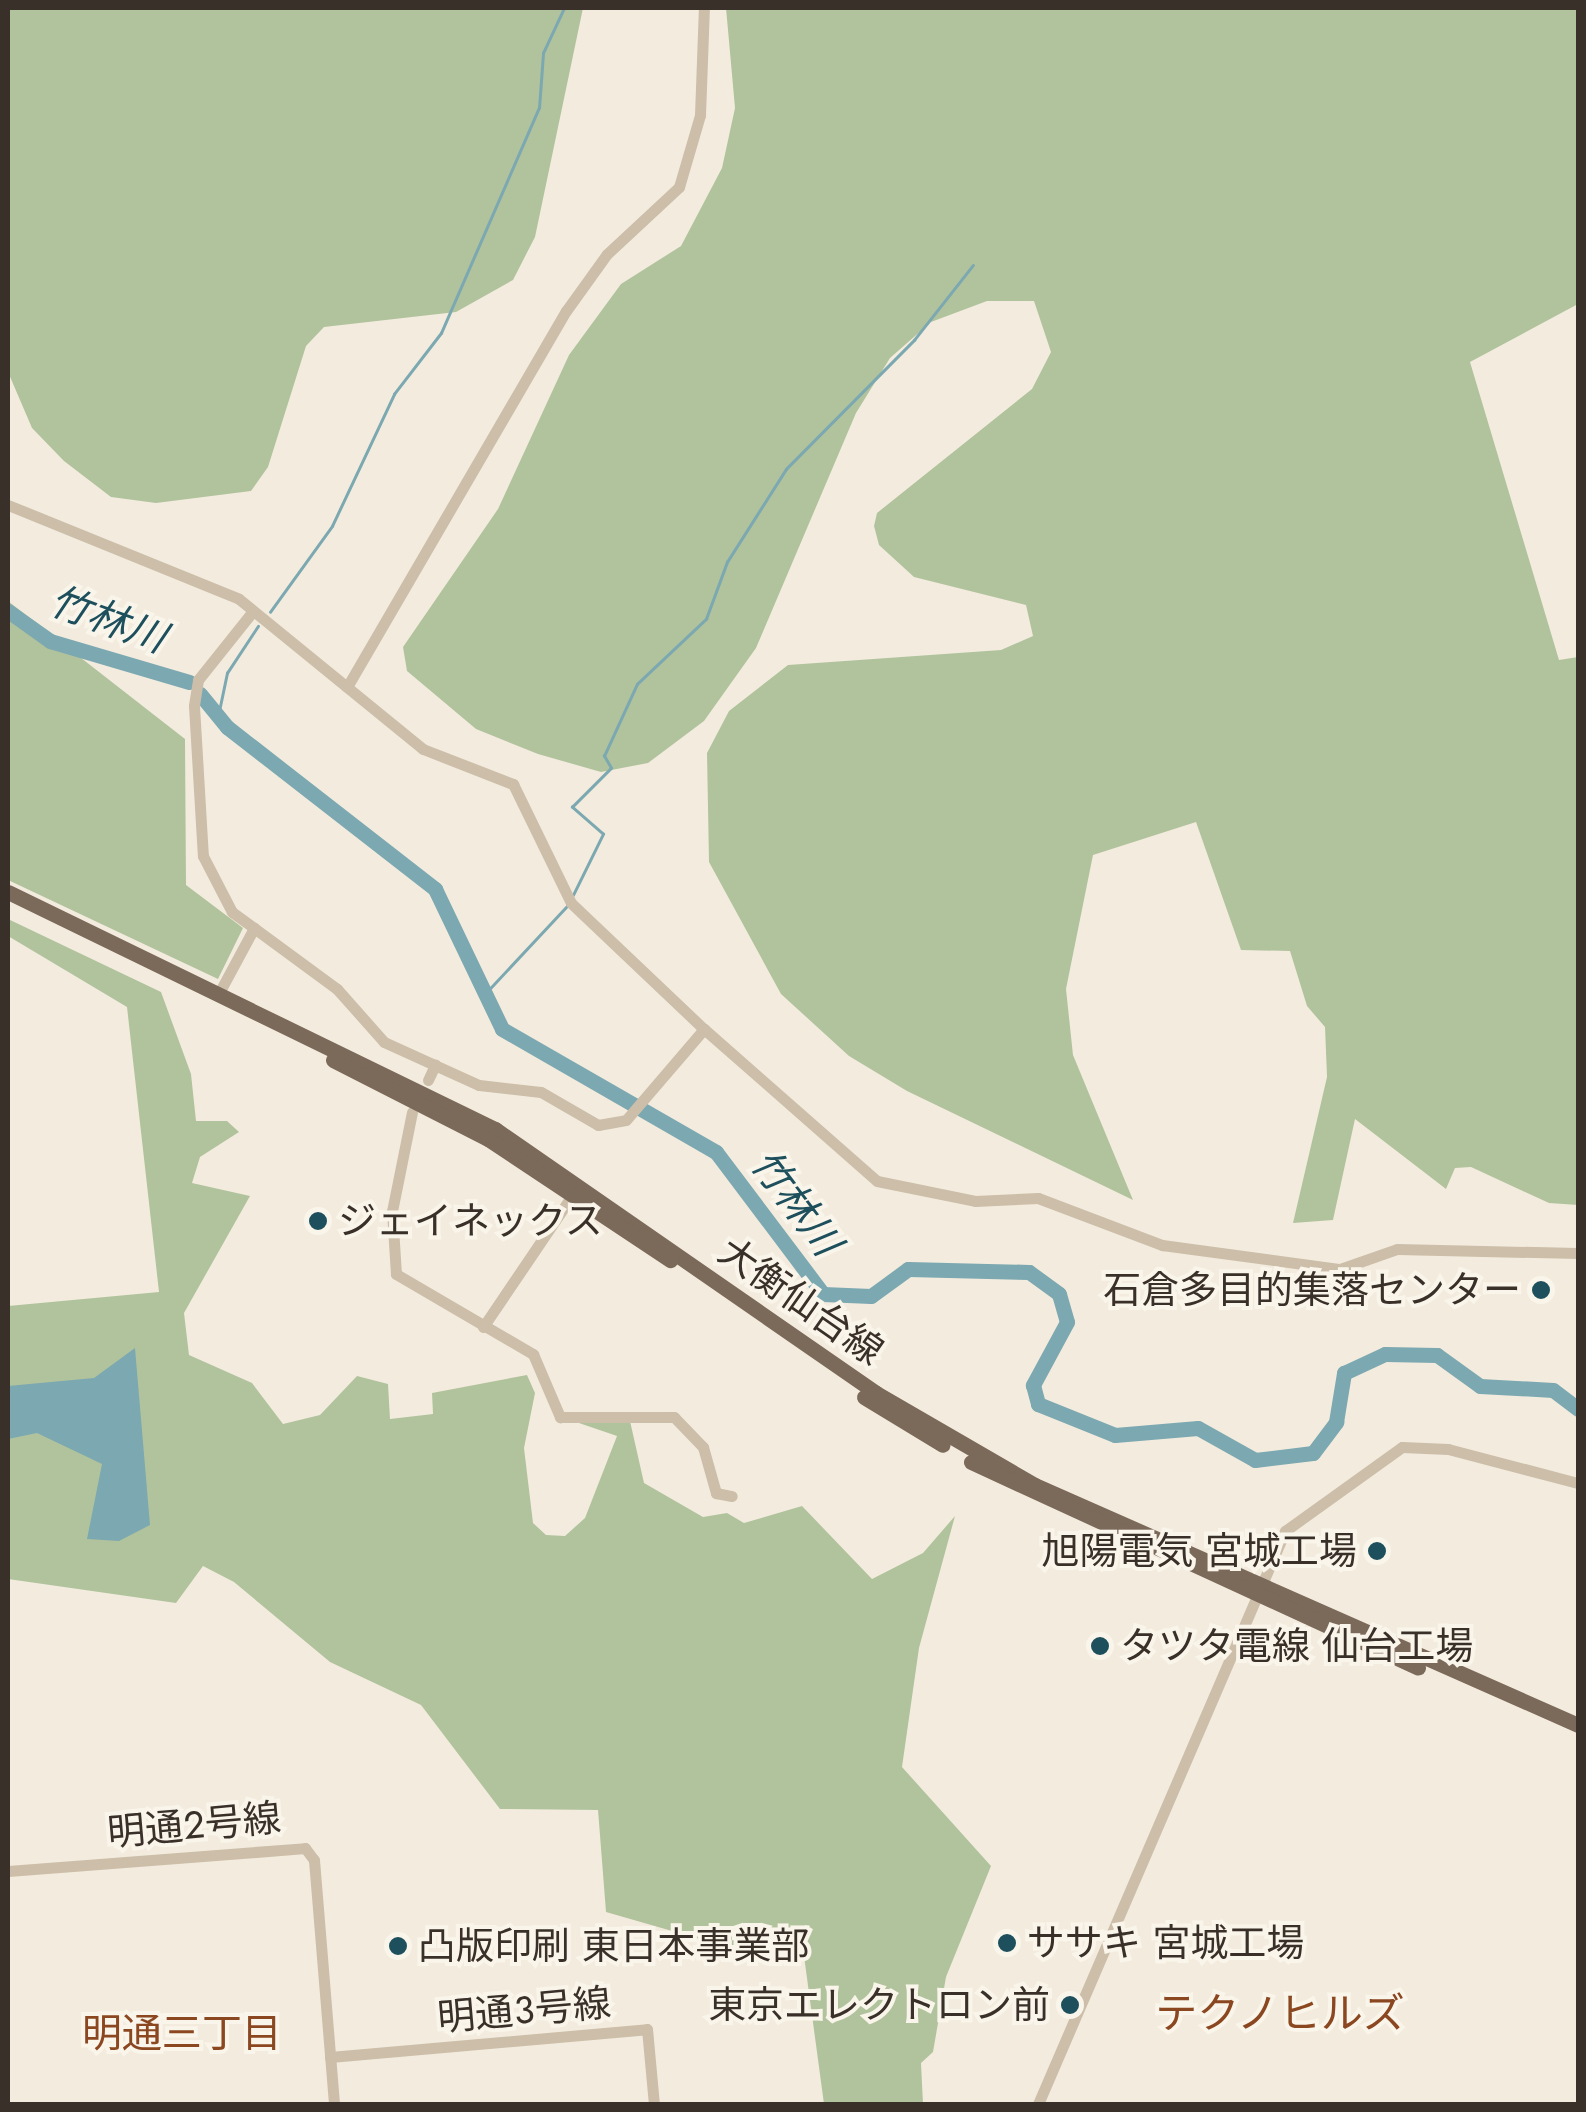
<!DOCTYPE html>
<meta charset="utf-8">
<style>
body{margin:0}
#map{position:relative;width:1586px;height:2112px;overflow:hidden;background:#f3ecde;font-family:Jost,"Noto Sans JP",sans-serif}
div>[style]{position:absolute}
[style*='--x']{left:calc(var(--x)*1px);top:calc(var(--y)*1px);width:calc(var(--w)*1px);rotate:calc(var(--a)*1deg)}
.green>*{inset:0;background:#b1c39d}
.water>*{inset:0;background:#7ca8b1}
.stream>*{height:2.5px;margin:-1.25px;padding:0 1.25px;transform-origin:1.25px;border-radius:1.25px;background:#7ca8b1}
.river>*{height:15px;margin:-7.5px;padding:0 7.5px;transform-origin:7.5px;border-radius:7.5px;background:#7ca8b1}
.minor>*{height:11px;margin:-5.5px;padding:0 5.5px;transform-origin:5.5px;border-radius:5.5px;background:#ccbea9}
.major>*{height:15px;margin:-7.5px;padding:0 7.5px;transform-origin:7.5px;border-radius:7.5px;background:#7b695a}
.dots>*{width:28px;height:28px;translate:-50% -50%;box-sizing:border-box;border:5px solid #faf5ea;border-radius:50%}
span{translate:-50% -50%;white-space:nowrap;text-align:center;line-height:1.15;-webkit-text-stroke:8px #faf5ea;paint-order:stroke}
.poi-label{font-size:38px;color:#393029}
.left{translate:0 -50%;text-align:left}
.right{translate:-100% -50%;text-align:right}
.street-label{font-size:38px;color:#393029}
.water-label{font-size:40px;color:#1d4f5c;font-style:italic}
.neighbourhood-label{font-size:40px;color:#8a4720}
.quarter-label{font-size:42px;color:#8a4720}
.frame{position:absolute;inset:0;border:10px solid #393029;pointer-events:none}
</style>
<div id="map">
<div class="green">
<i style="clip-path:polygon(8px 8px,583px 8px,535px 237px,513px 280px,456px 312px,324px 327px,306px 346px,268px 467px,251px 491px,156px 503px,111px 497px,64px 461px,32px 428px,8px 372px)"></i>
<i style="clip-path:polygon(726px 8px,1578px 8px,1578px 304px,1470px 362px,1559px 660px,1578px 657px,1578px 1205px,1549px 1203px,1471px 1167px,1455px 1168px,1446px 1189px,1355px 1119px,1333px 1220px,1293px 1223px,1327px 1077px,1325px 1027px,1307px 1006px,1290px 951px,1241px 950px,1196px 822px,1093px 855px,1066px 989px,1073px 1055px,1133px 1200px,907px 1091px,849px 1056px,781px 994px,709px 862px,707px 753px,729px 711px,788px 665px,1001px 650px,1033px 636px,1026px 605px,914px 577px,879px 545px,874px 526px,877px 513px,1032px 389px,1051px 352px,1034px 301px,987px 301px,931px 322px,890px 358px,856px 413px,756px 648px,704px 721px,648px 763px,601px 772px,538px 754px,476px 729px,407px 671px,403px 647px,498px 509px,569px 355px,621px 284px,681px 246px,722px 168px,735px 108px)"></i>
<i style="clip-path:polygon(8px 601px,185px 739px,186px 885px,243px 928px,218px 979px,8px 880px)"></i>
<i style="clip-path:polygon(8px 919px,161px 992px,191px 1074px,196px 1121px,227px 1121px,239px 1132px,200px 1157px,192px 1183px,250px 1196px,184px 1313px,189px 1355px,252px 1383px,283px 1424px,320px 1415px,357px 1376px,388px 1384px,390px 1419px,433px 1414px,432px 1393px,527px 1375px,535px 1393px,524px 1448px,533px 1523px,546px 1535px,565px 1536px,585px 1518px,617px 1436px,576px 1422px,630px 1421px,644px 1483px,703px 1517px,727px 1513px,744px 1523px,802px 1506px,872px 1579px,923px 1553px,955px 1516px,919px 1648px,902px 1767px,991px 1866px,946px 1977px,933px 2052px,921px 2063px,923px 2104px,824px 2104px,804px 1956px,769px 1959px,606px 1912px,598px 1810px,500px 1809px,421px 1705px,330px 1662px,234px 1582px,203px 1566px,176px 1603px,8px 1579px,8px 1306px,159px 1292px,127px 1007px,8px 936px)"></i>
</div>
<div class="water">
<i style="clip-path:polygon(135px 1348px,150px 1525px,119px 1541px,87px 1539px,102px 1464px,37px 1433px,8px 1439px,8px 1386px,94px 1378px)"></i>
</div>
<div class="stream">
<i style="--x:270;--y:612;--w:106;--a:-54.2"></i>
<i style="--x:332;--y:526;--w:146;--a:-64.8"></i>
<i style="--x:394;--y:394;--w:77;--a:-52.4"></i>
<i style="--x:441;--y:333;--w:245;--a:-66.5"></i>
<i style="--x:539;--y:108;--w:55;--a:-85.8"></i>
<i style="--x:543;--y:53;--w:50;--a:-65"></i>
<i style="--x:218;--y:716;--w:44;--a:-78.2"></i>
<i style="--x:227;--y:673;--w:56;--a:-56.6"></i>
<i style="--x:573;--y:895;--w:68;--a:-63.8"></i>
<i style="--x:603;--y:834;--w:41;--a:-138.9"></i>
<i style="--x:572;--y:807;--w:55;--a:-45"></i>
<i style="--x:611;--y:768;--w:14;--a:-120"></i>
<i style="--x:604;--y:756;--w:79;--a:-65.4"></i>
<i style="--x:637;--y:684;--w:95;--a:-43.3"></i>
<i style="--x:706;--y:619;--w:61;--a:-69.8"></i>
<i style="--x:727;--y:562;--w:110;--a:-57.6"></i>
<i style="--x:786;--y:469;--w:182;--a:-45.2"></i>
<i style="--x:914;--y:340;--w:95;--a:-51.8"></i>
<i style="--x:481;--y:998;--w:126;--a:-46.9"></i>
</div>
<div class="river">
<i style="--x:8;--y:611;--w:52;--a:35.5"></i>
<i style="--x:50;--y:641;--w:145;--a:16.4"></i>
<i style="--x:200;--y:694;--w:43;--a:50.7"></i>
<i style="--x:227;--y:727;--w:264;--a:37.9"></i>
<i style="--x:435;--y:889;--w:155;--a:64.4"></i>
<i style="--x:502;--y:1029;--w:247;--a:29.9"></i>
<i style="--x:716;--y:1152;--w:178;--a:53"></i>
<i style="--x:823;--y:1294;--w:48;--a:2.4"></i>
<i style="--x:871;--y:1296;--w:46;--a:-36.1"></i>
<i style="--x:908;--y:1269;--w:121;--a:1.4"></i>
<i style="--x:1029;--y:1272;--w:37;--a:36"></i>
<i style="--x:1059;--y:1294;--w:29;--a:74"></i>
<i style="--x:1067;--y:1322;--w:72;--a:118.4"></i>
<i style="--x:1033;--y:1385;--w:20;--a:75"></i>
<i style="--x:1038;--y:1404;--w:83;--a:21.9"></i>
<i style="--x:1115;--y:1435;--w:83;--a:-4.8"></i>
<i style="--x:1198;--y:1428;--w:65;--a:29.3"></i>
<i style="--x:1255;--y:1460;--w:58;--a:-6.9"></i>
<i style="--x:1313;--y:1453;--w:39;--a:-53"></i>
<i style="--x:1336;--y:1422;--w:50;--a:-80.7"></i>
<i style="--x:1344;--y:1373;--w:45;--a:-24.9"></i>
<i style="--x:1385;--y:1354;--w:52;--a:1.1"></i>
<i style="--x:1437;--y:1355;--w:53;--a:35.8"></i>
<i style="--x:1480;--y:1386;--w:73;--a:3.1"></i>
<i style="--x:1553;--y:1390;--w:31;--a:37"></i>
</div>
<div class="minor">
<i style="--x:8;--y:505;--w:249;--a:22.1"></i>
<i style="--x:239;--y:599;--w:237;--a:39.2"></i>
<i style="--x:423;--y:749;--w:97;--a:21.3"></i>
<i style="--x:513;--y:784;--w:132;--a:64"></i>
<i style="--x:571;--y:903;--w:183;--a:43.5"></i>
<i style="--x:253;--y:611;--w:88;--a:128.6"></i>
<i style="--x:198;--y:680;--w:26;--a:99"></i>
<i style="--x:194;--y:706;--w:150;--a:86.6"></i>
<i style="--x:203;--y:856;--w:63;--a:62.6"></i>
<i style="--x:232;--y:912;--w:27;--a:36"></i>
<i style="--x:347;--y:687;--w:435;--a:-59.8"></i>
<i style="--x:566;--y:311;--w:70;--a:-54.3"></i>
<i style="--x:607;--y:254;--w:98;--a:-42.9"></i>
<i style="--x:679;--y:187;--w:75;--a:-73.7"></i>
<i style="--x:700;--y:115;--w:107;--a:-87.9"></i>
<i style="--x:219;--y:993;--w:74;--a:-61.7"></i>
<i style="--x:254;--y:928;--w:103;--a:36.3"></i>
<i style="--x:337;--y:989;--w:71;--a:48.4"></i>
<i style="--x:384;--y:1042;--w:104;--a:24.4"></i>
<i style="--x:479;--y:1085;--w:62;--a:6.4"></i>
<i style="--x:541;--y:1092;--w:66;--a:30.1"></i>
<i style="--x:598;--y:1125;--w:28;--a:-10"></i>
<i style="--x:626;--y:1120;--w:120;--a:-49.4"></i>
<i style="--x:704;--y:1029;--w:230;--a:41.3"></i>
<i style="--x:877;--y:1181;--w:100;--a:11.5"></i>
<i style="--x:975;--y:1201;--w:63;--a:-2.7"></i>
<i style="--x:1038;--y:1198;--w:133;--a:20.8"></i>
<i style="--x:1162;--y:1245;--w:180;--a:7.7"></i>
<i style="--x:1340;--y:1269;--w:60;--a:-19.3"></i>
<i style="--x:1397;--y:1249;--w:181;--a:1.3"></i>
<i style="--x:428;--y:1080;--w:17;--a:-65"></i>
<i style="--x:412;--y:1112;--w:101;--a:101.4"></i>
<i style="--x:392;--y:1211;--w:63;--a:86.4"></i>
<i style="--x:396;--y:1274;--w:159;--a:30.3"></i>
<i style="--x:533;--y:1354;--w:69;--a:66.8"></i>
<i style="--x:560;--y:1417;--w:114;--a:0"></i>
<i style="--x:674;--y:1417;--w:42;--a:46"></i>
<i style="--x:703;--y:1447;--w:48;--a:74.2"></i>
<i style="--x:716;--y:1493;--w:16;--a:11"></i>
<i style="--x:483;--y:1327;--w:161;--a:-55.9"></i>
<i style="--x:8;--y:1871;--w:298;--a:-4.4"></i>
<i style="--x:305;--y:1848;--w:15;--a:53"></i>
<i style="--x:314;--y:1860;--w:245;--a:85.3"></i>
<i style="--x:330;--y:2057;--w:318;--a:-5"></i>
<i style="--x:647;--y:2029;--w:75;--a:84.7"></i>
<i style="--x:1038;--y:2104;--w:624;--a:-66.68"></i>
<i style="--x:1285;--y:1531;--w:144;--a:-35.7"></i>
<i style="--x:1402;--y:1447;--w:46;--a:2.5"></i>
<i style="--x:1448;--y:1449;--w:134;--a:14.7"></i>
</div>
<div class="major">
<i style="--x:8;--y:892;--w:542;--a:25.95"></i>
<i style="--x:495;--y:1129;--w:464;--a:34.7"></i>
<i style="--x:876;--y:1393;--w:184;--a:30.1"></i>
<i style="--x:1035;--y:1485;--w:594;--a:23.84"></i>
<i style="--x:333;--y:1060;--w:174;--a:27"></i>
<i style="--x:488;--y:1139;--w:219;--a:33.6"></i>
<i style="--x:864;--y:1397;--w:92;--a:31.3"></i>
<i style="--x:971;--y:1462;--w:492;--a:24.7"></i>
</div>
<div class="dots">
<i style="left:318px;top:1221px;background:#1d4f5c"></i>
<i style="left:1541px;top:1290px;background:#1d4f5c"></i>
<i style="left:1377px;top:1551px;background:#1d4f5c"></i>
<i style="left:1100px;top:1646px;background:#1d4f5c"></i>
<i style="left:1007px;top:1943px;background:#1d4f5c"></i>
<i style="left:398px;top:1946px;background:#1d4f5c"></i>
<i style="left:1070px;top:2005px;background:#1d4f5c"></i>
</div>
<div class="poi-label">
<span class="left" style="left:338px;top:1221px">ジェイネックス</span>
<span class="right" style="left:1521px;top:1290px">石倉多目的集落センター</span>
<span class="right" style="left:1357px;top:1551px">旭陽電気 宮城工場</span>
<span class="left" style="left:1120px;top:1646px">タツタ電線 仙台工場</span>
<span class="left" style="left:1027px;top:1943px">ササキ 宮城工場</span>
<span class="left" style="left:418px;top:1946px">凸版印刷 東日本事業部</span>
<span class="right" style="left:1050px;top:2005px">東京エレクトロン前</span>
</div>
<div class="street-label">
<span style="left:801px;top:1301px;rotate:35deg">大衡仙台線</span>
<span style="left:194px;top:1825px;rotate:-5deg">明通２号線</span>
<span style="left:524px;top:2010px;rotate:-5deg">明通３号線</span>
</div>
<div class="water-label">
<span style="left:108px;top:619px;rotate:20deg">竹林川</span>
<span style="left:796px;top:1202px;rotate:53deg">竹林川</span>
</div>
<div class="neighbourhood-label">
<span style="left:182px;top:2033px">明通三丁目</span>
</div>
<div class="quarter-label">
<span style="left:1280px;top:2014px">テクノヒルズ</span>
</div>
<div class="frame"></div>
</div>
